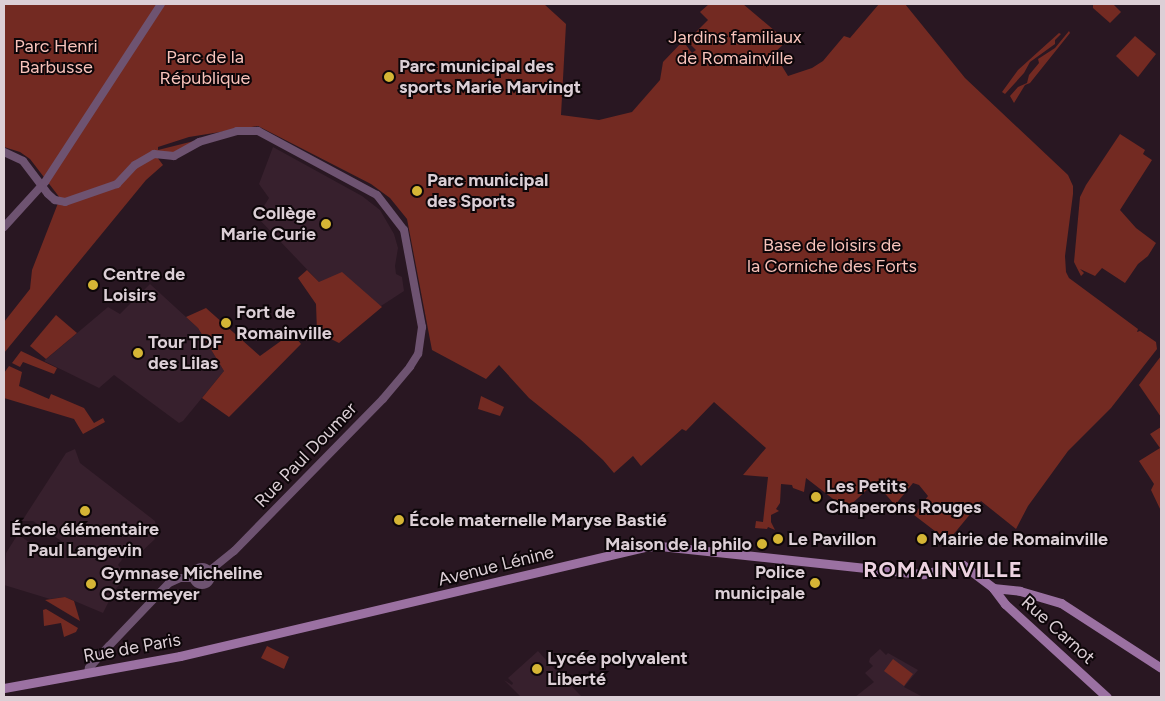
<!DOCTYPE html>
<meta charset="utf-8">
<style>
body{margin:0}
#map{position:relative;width:1165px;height:701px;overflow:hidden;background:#291722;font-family:Figtree,sans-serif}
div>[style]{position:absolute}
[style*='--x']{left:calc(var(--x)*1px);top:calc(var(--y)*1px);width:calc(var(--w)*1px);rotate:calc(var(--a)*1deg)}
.built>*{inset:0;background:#37202d}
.green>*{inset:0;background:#732a22}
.tertiary>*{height:8px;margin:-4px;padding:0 4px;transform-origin:4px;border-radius:4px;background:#6e5371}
.tertiary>.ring{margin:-4px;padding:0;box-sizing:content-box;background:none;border:8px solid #6e5371;border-radius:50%}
.secondary>*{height:9px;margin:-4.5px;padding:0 4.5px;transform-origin:4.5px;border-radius:4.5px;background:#9b71a2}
.dots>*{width:14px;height:14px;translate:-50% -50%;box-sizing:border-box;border:2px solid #0d0609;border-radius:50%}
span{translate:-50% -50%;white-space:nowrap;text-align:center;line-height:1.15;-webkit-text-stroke:4px #0d0609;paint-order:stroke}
.park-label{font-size:18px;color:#f8c3bb}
.poi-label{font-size:18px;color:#dccfd6;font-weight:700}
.left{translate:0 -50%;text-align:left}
.right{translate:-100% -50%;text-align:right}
.street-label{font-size:18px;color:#dccfd6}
.district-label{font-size:22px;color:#ecd2e0;font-weight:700;letter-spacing:1px}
.frame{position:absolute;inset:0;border:5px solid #dccfd6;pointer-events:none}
</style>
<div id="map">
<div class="built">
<i style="clip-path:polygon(273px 147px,362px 196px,380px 210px,394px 234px,398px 248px,395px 266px,396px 274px,402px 277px,404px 291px,381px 306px,319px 282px,257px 217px,269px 198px,259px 184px)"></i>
<i style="clip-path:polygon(150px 284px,198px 328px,224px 371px,183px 421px,179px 423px,114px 375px,99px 388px,44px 361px,108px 307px,120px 314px)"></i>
<i style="clip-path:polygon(75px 449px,80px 463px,155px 521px,156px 527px,153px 533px,155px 539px,137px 556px,124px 557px,118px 565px,128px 575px,114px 591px,103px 613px,65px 597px,50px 599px,4px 585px,6px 553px,18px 534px,50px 558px,64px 543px,33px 521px,22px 521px,66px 453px)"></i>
<i style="clip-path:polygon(880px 649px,886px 655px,888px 653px,918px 670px,904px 687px,923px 697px,855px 697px,874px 682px,865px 673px,873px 666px,869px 662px,870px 658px)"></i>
<i style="clip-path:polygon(538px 651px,547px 661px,582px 697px,521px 697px,504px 680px,512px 685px,513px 683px,508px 678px)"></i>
</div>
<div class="green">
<i style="clip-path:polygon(4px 4px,544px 4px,566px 24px,561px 115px,599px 120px,632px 112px,660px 80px,663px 62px,683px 41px,692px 53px,696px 50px,687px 41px,708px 20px,700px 12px,709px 4px,743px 4px,787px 41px,774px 53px,788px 76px,812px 68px,823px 61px,844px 36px,850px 38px,879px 4px,905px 4px,965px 78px,1068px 175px,1073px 186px,1073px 194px,1065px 256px,1066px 272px,1069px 278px,1138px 329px,1137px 332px,1140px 331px,1156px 342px,1157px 349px,1111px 408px,1068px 451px,1028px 506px,1016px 529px,981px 501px,948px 541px,914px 515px,928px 496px,919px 485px,913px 483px,895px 505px,881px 489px,869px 488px,846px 509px,806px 478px,804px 492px,793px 488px,792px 485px,781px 484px,780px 503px,776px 509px,779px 511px,771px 515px,771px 522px,775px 530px,768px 527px,767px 529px,755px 528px,756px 521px,763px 522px,768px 477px,743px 475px,766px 448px,714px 402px,686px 431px,682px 429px,641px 466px,633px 456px,614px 473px,603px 460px,580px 439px,529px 398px,499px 365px,486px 379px,432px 350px,407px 219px,390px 198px,371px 184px,258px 126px,189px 137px,158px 147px,158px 150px,194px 141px,178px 152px,170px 154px,158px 151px,157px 157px,163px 165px,146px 180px,4px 353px,4px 322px,30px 289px,32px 270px,60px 198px,30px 159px,20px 152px,4px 147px)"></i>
<i style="clip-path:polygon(1093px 4px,1113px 4px,1121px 12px,1110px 23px,1093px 8px)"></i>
<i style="clip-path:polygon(1069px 31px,1070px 33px,1030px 83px,1025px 85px,1014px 103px,1010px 96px,1018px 87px,1027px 83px,1029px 75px,1039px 63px,1038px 59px,1055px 48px)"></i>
<i style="clip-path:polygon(1059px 33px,1061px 34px,1055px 40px,1055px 44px,1030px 62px,1024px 73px,1005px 94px,1002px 92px,1018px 70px)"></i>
<i style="clip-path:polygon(1135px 36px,1156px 54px,1138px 77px,1116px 56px)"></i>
<i style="clip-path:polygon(1120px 134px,1145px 150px,1143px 154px,1152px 160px,1120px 210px,1136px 228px,1156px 243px,1148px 256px,1138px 264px,1125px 283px,1102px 268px,1095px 276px,1080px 269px,1084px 273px,1081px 276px,1074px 262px,1080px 197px,1086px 185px)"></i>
<i style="clip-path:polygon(307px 270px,319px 282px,342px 272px,382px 307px,339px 343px,317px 332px,316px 304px,298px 278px)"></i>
<i style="clip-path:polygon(206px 308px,260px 356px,292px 333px,301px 344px,229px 417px,202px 398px,224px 371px,198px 328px,186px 317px)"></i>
<i style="clip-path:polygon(56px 315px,77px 333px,46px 359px,30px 346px)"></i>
<i style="clip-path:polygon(21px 351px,57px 368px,54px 374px,23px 362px,20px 367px,12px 363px)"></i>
<i style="clip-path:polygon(1161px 356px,1161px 417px,1139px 385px)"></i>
<i style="clip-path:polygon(9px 366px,22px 372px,19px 386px,49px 399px,51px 394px,84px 408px,94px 423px,103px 418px,105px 422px,83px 434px,74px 419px,4px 398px,4px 373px)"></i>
<i style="clip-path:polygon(481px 396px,504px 407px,500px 416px,478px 409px)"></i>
<i style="clip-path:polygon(1161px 427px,1161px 511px,1151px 490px,1154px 484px,1139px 461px,1160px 448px,1150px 434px)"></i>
<i style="clip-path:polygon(65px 597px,74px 601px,80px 621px,45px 600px)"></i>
<i style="clip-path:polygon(46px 609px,78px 628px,76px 632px,64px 637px,61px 623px,44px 626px,43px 610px)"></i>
<i style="clip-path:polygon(267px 646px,289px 657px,284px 669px,261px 658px)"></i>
<i style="clip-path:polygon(893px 659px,913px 674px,904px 686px,884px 671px)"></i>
</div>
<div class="tertiary">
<i style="--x:4;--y:152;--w:21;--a:25"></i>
<i style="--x:23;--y:161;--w:41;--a:52.9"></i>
<i style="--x:48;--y:194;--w:9;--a:41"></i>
<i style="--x:55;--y:200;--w:10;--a:11"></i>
<i style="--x:65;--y:202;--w:55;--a:-19.1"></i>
<i style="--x:117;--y:184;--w:26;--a:-47"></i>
<i style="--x:135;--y:165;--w:22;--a:-30"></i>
<i style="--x:154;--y:154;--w:20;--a:6"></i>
<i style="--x:174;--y:156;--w:29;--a:-29"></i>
<i style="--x:199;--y:142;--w:40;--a:-16"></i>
<i style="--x:237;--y:131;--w:21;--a:0"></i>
<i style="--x:258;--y:131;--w:135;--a:28.3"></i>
<i style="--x:377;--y:195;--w:44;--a:52.4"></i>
<i style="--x:404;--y:230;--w:99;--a:79.5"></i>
<i style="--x:422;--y:327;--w:27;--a:98"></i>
<i style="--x:418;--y:354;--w:15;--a:122"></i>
<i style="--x:410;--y:367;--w:42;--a:130.2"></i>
<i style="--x:383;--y:399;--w:213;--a:134.4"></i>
<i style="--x:234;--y:551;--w:32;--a:141"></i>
<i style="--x:4;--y:227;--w:61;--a:-47.7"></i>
<i style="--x:45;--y:182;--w:212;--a:-56.9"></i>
<i class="ring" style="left:193px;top:567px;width:10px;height:10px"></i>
<i style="--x:88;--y:673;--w:5;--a:-79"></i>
<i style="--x:89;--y:668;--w:30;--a:-48"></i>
<i style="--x:109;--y:646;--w:87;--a:-46.4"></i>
<i style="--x:169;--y:583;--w:12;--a:-24"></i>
<i style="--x:180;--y:578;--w:13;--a:0"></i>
</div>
<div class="secondary">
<i style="--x:993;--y:588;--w:27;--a:6"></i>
<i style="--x:1020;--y:591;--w:43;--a:16.3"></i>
<i style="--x:1061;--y:603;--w:119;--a:33"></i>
<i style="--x:4;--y:688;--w:179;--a:-10.3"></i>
<i style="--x:180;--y:656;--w:478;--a:-13.2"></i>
<i style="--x:645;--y:547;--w:15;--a:-4"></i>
<i style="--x:660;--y:546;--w:265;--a:6.1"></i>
<i style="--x:924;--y:574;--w:34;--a:-15"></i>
<i style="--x:957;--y:565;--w:6;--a:0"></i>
<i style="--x:963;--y:565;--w:38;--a:37"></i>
<i style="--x:993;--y:588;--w:20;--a:53"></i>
<i style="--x:1005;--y:604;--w:138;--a:42.4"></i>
</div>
<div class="dots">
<i style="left:389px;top:77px;background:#d5b535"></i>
<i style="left:417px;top:191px;background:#d5b535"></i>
<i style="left:326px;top:224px;background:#d5b535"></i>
<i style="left:93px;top:285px;background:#d5b535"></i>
<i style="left:226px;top:323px;background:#d5b535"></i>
<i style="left:138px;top:353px;background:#d5b535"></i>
<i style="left:816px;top:497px;background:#d5b535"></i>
<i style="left:85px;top:511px;background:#d5b535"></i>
<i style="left:399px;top:520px;background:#d5b535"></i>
<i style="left:778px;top:539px;background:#d5b535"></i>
<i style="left:922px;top:539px;background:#d5b535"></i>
<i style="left:762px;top:544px;background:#d5b535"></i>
<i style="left:815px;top:583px;background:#d5b535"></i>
<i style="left:91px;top:584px;background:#d5b535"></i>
<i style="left:537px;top:669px;background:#d5b535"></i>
</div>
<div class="park-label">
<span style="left:735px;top:48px">Jardins familiaux<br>de Romainville</span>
<span style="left:56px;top:57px">Parc Henri<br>Barbusse</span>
<span style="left:205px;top:68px">Parc de la<br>République</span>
<span style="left:832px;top:256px">Base de loisirs de<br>la Corniche des Forts</span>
</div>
<div class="poi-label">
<span class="left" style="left:399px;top:77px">Parc municipal des<br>sports Marie Marvingt</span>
<span class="left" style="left:427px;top:191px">Parc municipal<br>des Sports</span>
<span class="right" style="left:316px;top:224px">Collège<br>Marie Curie</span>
<span class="left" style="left:103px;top:285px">Centre de<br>Loisirs</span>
<span class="left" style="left:236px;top:323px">Fort de<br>Romainville</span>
<span class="left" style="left:148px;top:353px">Tour TDF<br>des Lilas</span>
<span class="left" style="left:826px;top:497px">Les Petits<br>Chaperons Rouges</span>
<span class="left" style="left:409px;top:520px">École maternelle Maryse Bastié</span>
<span style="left:85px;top:540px">École élémentaire<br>Paul Langevin</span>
<span class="left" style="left:788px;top:539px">Le Pavillon</span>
<span class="left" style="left:932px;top:539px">Mairie de Romainville</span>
<span class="right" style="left:752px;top:544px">Maison de la philo</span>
<span class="right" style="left:805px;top:583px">Police<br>municipale</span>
<span class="left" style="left:101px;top:584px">Gymnase Micheline<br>Ostermeyer</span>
<span class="left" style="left:547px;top:669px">Lycée polyvalent<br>Liberté</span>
</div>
<div class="street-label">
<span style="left:306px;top:455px;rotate:-46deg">Rue Paul Doumer</span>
<span style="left:496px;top:566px;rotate:-14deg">Avenue Lénine</span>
<span style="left:1058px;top:630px;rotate:42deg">Rue Carnot</span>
<span style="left:132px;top:648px;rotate:-10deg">Rue de Paris</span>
</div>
<div class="district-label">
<span style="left:943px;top:570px">ROMAINVILLE</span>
</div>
<div class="frame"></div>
</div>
